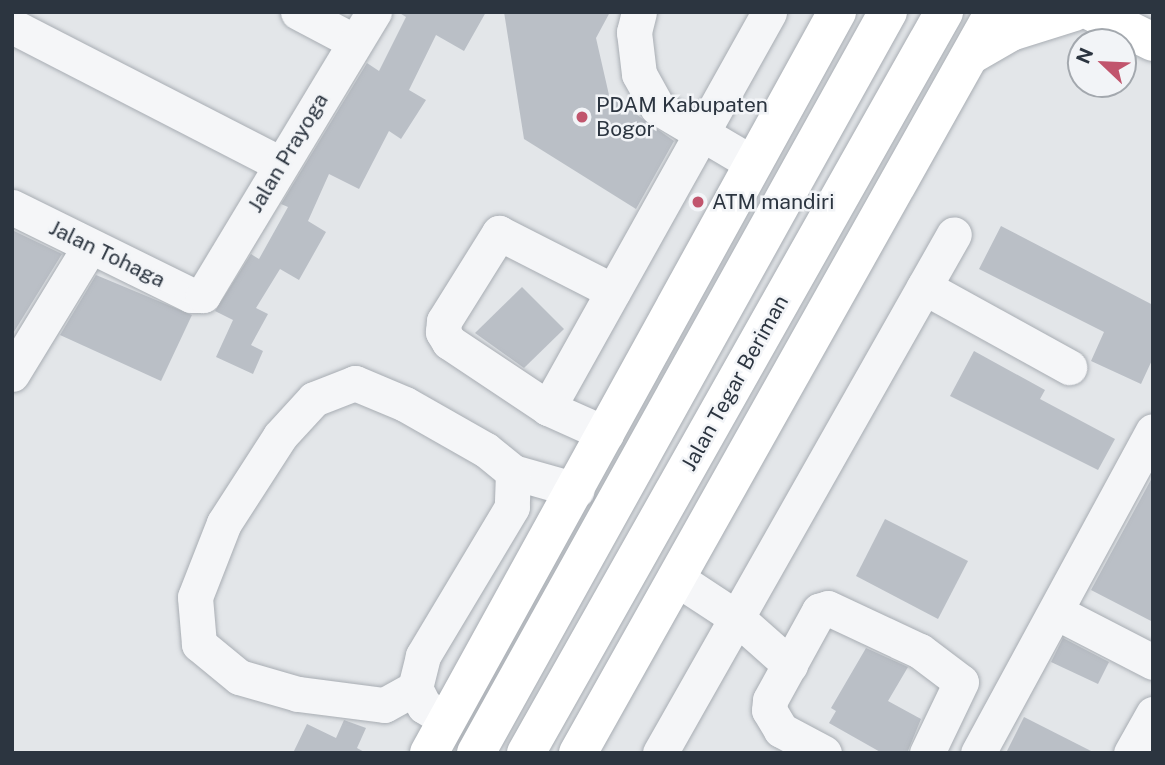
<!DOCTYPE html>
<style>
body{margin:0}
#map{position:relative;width:1165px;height:765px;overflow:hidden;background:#e3e6e9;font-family:"Public Sans",sans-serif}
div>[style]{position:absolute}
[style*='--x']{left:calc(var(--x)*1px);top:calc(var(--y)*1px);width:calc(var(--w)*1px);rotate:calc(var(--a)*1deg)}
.building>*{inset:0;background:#babfc6}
.roads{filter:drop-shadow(0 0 2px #a8adb3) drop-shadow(0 0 2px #a8adb3)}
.minor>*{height:35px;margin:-17.5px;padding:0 17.5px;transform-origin:17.5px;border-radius:17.5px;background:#f5f6f8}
.major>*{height:38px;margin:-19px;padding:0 19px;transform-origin:19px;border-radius:19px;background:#fff}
.dots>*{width:19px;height:19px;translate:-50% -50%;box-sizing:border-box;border:4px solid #f2f4f7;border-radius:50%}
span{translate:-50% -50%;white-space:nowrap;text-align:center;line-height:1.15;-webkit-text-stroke:5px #f2f4f7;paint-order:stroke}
.poi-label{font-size:21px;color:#2c3540}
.left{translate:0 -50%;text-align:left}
.street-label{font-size:21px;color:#2c3540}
.frame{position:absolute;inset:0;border:14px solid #2c3540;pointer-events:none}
.north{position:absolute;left:1067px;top:28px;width:70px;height:70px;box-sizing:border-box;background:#f2f4f7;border:2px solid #a3a8ae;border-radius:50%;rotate:293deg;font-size:19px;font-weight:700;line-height:28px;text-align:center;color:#2c3540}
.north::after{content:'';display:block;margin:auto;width:24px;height:32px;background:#c1556d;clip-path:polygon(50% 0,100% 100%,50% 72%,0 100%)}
</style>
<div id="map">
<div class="building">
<i style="clip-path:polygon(398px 12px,486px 12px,464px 51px,436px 35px,409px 90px,426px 100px,401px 139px,389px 131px,359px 189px,329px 174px,308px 221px,326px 232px,299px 280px,280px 269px,256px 308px,268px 314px,251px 345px,263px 351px,253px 374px,216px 357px,233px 320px,215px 311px,251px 254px,259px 259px,288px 207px,281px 204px,367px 63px,379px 71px,406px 17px)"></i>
<i style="clip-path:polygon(504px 12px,610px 12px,596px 38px,609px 95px,674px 141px,636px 209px,524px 139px)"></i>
<i style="clip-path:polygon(1001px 226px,1153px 305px,1153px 358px,1141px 384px,1091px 361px,1104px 332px,979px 269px)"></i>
<i style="clip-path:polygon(12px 230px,62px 254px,12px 335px)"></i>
<i style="clip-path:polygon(96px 275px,192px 315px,161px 381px,60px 335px)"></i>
<i style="clip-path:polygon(522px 287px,564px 329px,524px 368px,475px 333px)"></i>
<i style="clip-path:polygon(974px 351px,1045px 390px,1040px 399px,1115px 439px,1098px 470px,950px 396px)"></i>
<i style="clip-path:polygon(1153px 476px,1153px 622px,1091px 590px)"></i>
<i style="clip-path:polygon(885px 519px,968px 561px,938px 619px,856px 576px)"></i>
<i style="clip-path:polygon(1063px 638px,1109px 662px,1098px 684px,1051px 662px)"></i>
<i style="clip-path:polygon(866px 648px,908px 667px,888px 701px,921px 719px,907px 753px,882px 753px,829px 723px,836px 711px,831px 708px)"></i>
<i style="clip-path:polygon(1024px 717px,1095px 753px,1006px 753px)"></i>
<i style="clip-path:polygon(344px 720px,366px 728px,357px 748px,366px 753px,293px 753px,307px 724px,336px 738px)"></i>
</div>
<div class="roads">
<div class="minor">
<i style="--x:298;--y:12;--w:64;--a:27.8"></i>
<i style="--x:639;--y:12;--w:21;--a:104"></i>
<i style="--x:634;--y:32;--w:42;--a:83.2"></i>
<i style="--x:639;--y:74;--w:38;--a:61"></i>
<i style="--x:657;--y:107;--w:110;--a:30.5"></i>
<i style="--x:12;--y:26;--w:301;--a:27.2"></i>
<i style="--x:12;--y:207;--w:199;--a:26.2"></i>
<i style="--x:191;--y:295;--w:12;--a:0"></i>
<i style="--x:203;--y:295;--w:331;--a:-58.9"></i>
<i style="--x:924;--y:287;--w:166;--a:28.9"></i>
<i style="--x:12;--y:374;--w:148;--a:-58.6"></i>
<i style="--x:548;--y:408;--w:453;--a:-60.8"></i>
<i style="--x:606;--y:434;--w:64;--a:-155.9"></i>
<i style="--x:548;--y:408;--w:119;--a:-146.3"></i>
<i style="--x:449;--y:342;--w:12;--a:-121"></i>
<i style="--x:443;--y:332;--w:11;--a:-85"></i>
<i style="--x:444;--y:321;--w:104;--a:-58"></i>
<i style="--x:499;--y:233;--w:128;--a:27"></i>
<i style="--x:513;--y:472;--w:66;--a:15.9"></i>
<i style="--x:676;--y:578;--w:73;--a:33.3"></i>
<i style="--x:737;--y:618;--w:71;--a:41.6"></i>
<i style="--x:1056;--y:612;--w:109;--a:27.3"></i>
<i style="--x:415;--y:688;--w:35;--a:151"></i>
<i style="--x:384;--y:705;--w:87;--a:-172.7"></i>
<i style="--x:298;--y:694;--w:61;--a:-163.9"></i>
<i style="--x:239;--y:677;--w:52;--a:-140.5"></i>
<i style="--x:199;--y:644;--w:47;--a:-94.9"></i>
<i style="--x:195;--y:597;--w:79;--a:-68.6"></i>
<i style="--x:224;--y:523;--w:103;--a:-57.2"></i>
<i style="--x:280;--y:436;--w:50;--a:-47.4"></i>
<i style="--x:314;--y:399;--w:44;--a:-21.3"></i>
<i style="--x:355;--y:383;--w:54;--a:22.8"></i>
<i style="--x:405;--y:404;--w:93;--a:29.6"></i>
<i style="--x:486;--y:450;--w:35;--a:39"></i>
<i style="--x:513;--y:472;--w:35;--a:92"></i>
<i style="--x:512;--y:507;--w:174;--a:120.9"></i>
<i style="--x:423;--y:656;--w:33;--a:104"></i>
<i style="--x:415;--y:688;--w:20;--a:63"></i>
<i style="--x:424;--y:706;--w:27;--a:31"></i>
<i style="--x:660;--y:753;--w:596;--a:-60.47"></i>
<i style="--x:824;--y:753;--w:49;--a:-151.9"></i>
<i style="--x:781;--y:730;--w:23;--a:-121"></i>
<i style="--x:769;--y:710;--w:10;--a:-84"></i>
<i style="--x:770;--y:700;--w:102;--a:-61.2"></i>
<i style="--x:819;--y:611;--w:9;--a:-18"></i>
<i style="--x:828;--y:608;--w:102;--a:25.1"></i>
<i style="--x:920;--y:651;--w:51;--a:37.1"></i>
<i style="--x:961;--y:682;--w:79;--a:115.6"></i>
<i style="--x:978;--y:753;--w:366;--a:-61.5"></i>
<i style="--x:1131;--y:753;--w:45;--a:-60.6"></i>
</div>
<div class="major">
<i style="--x:1092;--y:12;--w:68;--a:26.2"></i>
<i style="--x:971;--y:55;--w:46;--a:-29.9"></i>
<i style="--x:1011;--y:32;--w:66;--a:-17.6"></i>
<i style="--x:429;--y:753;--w:846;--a:-61.16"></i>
<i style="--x:476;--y:753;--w:848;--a:-60.93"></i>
<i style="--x:526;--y:753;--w:851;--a:-60.57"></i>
<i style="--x:578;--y:753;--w:850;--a:-60.69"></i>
</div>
</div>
<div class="dots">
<i style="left:582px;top:117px;background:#c1556d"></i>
<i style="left:698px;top:202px;background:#c1556d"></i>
</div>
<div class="poi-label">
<span class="left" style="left:596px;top:117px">PDAM Kabupaten<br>Bogor</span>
<span class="left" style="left:712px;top:202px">ATM mandiri</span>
</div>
<div class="street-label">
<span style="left:288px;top:153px;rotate:-59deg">Jalan Prayoga</span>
<span style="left:107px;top:254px;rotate:26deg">Jalan Tohaga</span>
<span style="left:735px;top:383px;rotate:-61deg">Jalan Tegar Beriman</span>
</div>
<div class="frame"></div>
<div class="north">N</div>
</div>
